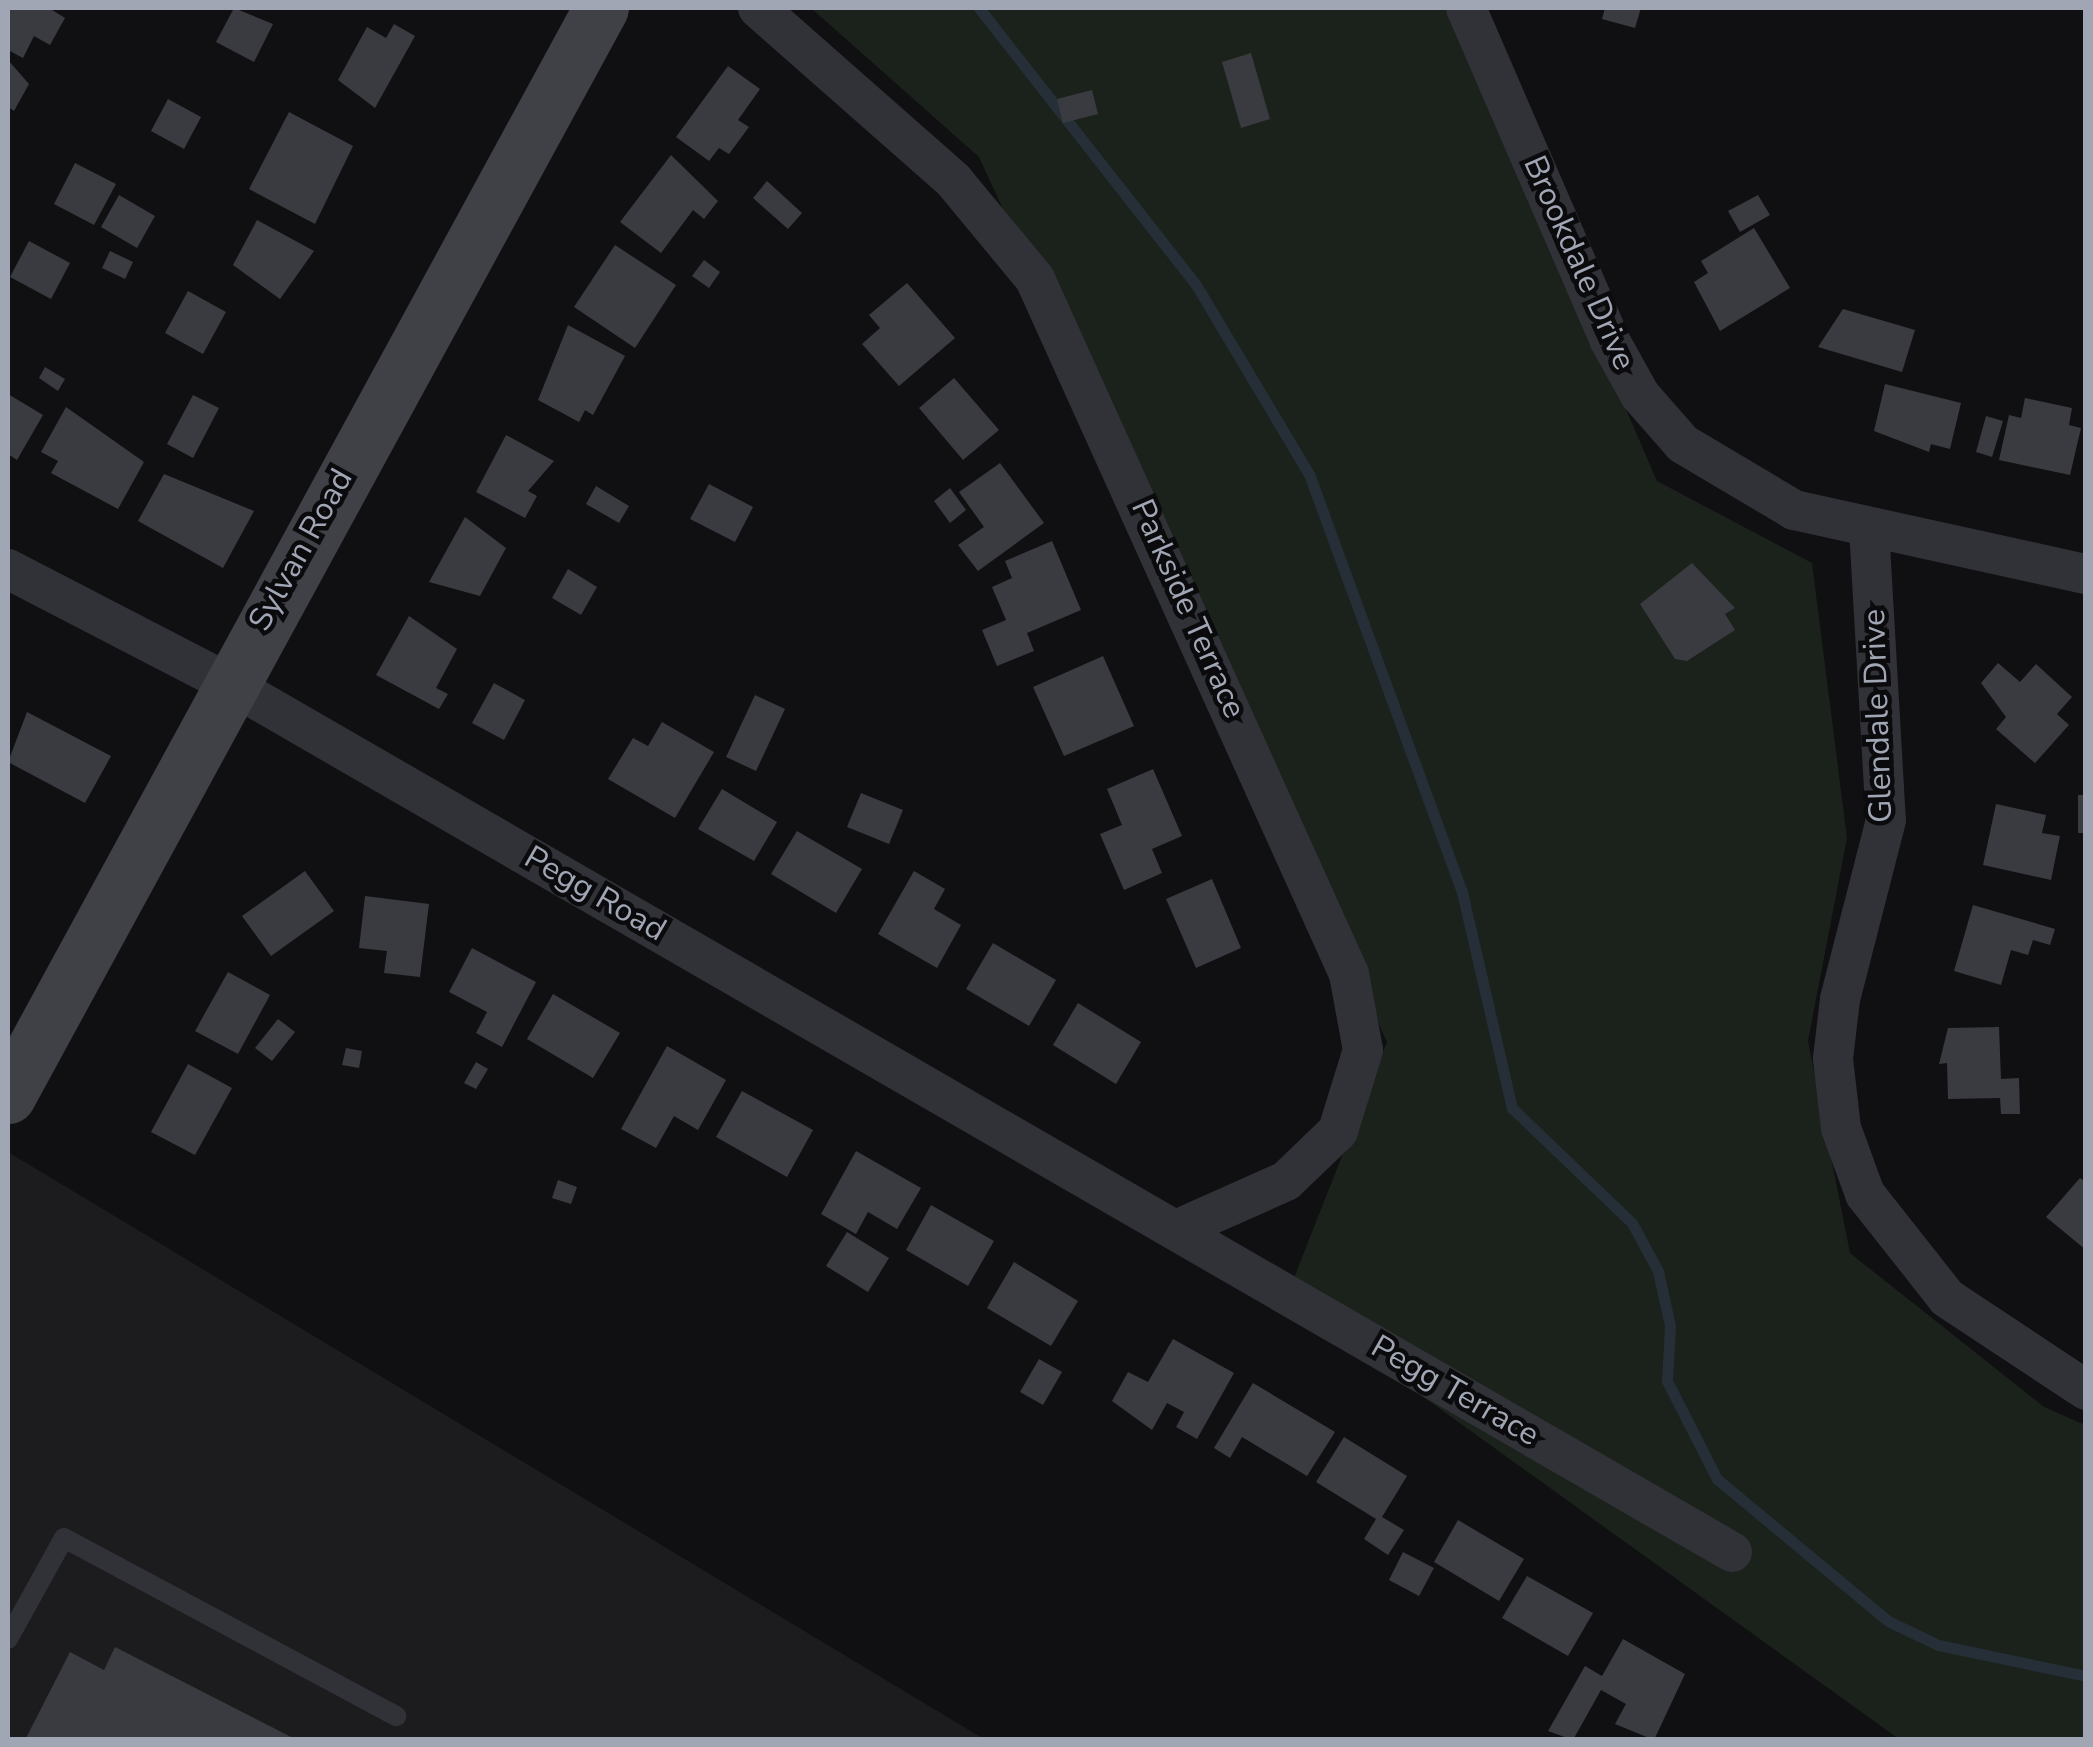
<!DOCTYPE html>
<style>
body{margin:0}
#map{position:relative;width:2093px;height:1747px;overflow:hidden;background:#101012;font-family:"Nunito Sans",sans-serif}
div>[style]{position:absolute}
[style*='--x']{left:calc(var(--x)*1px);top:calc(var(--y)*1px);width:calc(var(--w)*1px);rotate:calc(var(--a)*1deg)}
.built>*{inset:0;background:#1c1c1f}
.green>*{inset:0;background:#1a221b}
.stream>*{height:11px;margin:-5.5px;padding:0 5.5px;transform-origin:5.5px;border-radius:5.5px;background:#262f37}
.building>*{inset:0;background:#3a3b40}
.lane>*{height:20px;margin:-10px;padding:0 10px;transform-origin:10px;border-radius:10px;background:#313237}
.street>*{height:40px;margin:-20px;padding:0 20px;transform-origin:20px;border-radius:20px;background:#313237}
.secondary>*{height:55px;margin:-27.5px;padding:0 27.5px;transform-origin:27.5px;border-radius:27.5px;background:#3f4147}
span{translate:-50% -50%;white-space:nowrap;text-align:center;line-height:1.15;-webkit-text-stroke:9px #0b0b0d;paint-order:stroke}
.street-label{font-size:32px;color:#a0a6b4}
.frame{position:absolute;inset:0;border:10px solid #a0a6b4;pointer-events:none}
</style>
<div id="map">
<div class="built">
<i style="clip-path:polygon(8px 1152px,984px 1739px,8px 1739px)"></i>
</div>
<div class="green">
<i style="clip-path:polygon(811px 8px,1452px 8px,1657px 481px,1812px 563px,1847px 838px,1808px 1041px,1850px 1253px,2044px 1407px,2085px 1425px,2085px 1739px,1899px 1739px,1286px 1298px,1387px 1042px,979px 157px)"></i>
</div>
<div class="stream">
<i style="--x:979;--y:8;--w:350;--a:51.9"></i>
<i style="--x:1195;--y:283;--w:222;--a:59.2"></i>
<i style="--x:1309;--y:474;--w:445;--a:69.9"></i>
<i style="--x:1462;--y:892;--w:222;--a:77"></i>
<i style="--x:1512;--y:1108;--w:166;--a:43.8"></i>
<i style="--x:1632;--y:1223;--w:55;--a:61.6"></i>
<i style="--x:1658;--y:1271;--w:56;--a:77.7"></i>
<i style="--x:1670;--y:1326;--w:55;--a:93.1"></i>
<i style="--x:1667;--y:1381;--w:110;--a:63"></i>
<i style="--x:1717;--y:1479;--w:222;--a:39.7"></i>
<i style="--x:1888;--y:1621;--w:55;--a:25.6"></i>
<i style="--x:1938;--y:1645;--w:151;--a:11.8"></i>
</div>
<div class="building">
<i style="clip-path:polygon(8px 8px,49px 8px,65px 18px,50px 45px,34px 36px,23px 58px,8px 50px)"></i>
<i style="clip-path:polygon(234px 8px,273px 24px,254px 62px,216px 42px)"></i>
<i style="clip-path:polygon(1605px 8px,1641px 8px,1635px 28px,1602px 19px)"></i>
<i style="clip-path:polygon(394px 24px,415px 36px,375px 108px,338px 80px,367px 27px,386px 38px)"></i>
<i style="clip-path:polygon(1251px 53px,1270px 119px,1241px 128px,1222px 62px)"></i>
<i style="clip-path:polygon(8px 60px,29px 84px,14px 111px,8px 107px)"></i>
<i style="clip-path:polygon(728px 66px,760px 89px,738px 120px,749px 127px,729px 154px,719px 148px,709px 161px,676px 137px)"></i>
<i style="clip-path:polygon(1092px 90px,1098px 114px,1063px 123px,1057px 99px)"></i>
<i style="clip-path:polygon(168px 99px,201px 117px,184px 149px,151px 131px)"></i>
<i style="clip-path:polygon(289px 112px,353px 146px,315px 224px,249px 189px)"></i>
<i style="clip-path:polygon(671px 155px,718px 201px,704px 219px,693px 210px,661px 253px,620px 222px)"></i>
<i style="clip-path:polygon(75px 163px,116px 184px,94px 225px,54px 204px)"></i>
<i style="clip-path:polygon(767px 181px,802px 213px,788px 229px,753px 198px)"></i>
<i style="clip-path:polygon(119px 195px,155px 216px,137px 248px,101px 227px)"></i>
<i style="clip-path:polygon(1758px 195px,1770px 215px,1740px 232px,1728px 211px)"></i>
<i style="clip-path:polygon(257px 220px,314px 251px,280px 299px,233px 265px)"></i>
<i style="clip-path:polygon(1754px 228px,1790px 288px,1720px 331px,1694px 282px,1708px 273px,1701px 261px)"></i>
<i style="clip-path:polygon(29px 241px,70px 263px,51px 299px,10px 277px)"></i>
<i style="clip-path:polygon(615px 245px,676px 285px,635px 348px,574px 307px)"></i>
<i style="clip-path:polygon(110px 251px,133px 262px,125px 279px,102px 268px)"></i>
<i style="clip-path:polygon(704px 260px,720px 272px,709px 288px,692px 276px)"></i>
<i style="clip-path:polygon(907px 283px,955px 338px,899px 386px,862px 344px,880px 328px,869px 315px)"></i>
<i style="clip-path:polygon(188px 291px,226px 312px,203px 354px,165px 333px)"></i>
<i style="clip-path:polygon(1843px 309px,1915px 330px,1902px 372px,1818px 347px)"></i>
<i style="clip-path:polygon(568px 325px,625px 356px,593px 415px,585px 410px,579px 422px,538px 400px)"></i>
<i style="clip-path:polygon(45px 367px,65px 379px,58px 391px,39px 378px)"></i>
<i style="clip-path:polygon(954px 378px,999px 430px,963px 460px,919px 408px)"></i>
<i style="clip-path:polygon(1885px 384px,1961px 403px,1950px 449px,1931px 444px,1929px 452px,1874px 431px)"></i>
<i style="clip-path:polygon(8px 394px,43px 415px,17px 460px,8px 454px)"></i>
<i style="clip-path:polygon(193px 395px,219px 408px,193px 458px,167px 444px)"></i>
<i style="clip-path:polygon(2025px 398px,2072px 408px,2069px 425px,2081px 428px,2070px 475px,1999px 460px,2009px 415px,2021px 418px)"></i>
<i style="clip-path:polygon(66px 407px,144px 462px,118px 509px,51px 473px,58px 461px,41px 452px)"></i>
<i style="clip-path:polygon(1986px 416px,2003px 421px,1992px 457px,1976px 452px)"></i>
<i style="clip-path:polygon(506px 435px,554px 461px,528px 491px,537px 496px,525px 518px,476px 492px)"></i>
<i style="clip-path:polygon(1000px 463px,1044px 523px,978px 571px,958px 545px,984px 527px,959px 492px)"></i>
<i style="clip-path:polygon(164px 474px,254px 511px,223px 568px,138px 521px)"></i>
<i style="clip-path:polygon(709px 484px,753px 507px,735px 542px,690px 519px)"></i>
<i style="clip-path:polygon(596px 486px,629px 506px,619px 523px,586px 504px)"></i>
<i style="clip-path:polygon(950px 488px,966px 510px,950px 523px,934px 501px)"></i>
<i style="clip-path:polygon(465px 517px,506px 548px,480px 596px,429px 582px)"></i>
<i style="clip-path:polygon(1052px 541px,1081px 610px,1027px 633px,1034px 651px,997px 666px,982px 630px,1006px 620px,992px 587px,1012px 578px,1005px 561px)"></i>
<i style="clip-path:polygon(1692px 563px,1735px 608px,1725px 614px,1735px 630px,1687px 661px,1675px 659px,1640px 604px)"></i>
<i style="clip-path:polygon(568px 569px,597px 587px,581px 615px,552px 598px)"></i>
<i style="clip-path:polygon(409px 616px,457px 649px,436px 688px,448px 694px,439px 709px,376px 675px)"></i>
<i style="clip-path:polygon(1103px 656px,1134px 726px,1064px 756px,1033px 687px)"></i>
<i style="clip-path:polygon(1998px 663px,2020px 682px,2036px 664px,2072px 697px,2057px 714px,2069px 725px,2035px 763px,1996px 729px,2006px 717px,1981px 683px)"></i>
<i style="clip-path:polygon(494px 683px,525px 700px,504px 740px,472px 723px)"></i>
<i style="clip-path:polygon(755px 695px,785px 709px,756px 771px,726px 757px)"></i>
<i style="clip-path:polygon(27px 712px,111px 756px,85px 803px,8px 762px)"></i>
<i style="clip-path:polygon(662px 722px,714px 752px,675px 818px,608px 779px,633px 738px,648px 746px)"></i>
<i style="clip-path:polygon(1153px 769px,1182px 836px,1152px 849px,1162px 873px,1124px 890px,1100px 834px,1122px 825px,1107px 789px)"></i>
<i style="clip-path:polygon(722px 789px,777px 822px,754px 861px,698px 829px)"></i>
<i style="clip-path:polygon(861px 793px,903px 810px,889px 844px,847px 827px)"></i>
<i style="clip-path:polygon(2078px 795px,2086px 795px,2086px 833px,2078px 833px)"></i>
<i style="clip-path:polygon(1996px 804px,2046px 815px,2042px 833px,2060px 836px,2051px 880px,1983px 865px)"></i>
<i style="clip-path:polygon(797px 831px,862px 869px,836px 913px,771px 874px)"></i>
<i style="clip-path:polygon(305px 871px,334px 911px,271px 956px,242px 916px)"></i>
<i style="clip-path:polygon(914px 871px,945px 889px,934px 909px,961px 925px,937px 968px,878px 934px)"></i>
<i style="clip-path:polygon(1212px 879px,1241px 948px,1196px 968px,1166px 899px)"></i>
<i style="clip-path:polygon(365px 896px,429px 904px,420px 977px,384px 973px,387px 951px,359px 948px)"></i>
<i style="clip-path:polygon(1973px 905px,2055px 929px,2050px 945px,2033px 940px,2028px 955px,2011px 950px,2001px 985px,1954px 971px)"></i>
<i style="clip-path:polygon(993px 943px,1056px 980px,1029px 1026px,966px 989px)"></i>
<i style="clip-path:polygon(472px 948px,536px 982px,502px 1047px,476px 1033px,487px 1012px,449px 992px)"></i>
<i style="clip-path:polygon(228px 972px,270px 995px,238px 1054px,195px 1031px)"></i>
<i style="clip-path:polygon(553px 994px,620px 1033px,593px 1078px,527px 1039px)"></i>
<i style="clip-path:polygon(1078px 1003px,1141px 1042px,1116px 1084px,1053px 1045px)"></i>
<i style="clip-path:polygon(278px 1019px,295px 1032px,272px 1061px,255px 1048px)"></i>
<i style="clip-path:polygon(1999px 1027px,2001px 1079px,2019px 1078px,2020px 1114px,2001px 1114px,2000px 1098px,1948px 1099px,1947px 1063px,1939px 1064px,1948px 1028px)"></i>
<i style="clip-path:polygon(667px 1046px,726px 1080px,698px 1130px,674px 1116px,656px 1148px,621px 1129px)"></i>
<i style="clip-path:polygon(346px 1048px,362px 1051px,359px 1068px,342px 1065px)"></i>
<i style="clip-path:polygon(476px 1062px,488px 1069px,476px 1089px,464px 1083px)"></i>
<i style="clip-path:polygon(188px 1064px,232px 1088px,195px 1155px,151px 1132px)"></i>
<i style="clip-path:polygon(742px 1091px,813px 1130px,787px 1177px,716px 1137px)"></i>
<i style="clip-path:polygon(856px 1151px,921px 1188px,897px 1229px,868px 1212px,856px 1234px,821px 1214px)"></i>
<i style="clip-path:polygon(2080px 1178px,2086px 1182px,2086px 1250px,2046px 1217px)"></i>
<i style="clip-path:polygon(558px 1180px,577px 1187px,571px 1204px,552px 1198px)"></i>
<i style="clip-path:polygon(931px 1205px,994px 1241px,968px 1286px,906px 1250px)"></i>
<i style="clip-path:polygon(847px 1232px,889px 1258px,868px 1292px,826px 1266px)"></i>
<i style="clip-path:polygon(1014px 1262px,1078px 1301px,1051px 1346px,987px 1308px)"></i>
<i style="clip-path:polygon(1173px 1339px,1234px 1373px,1197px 1439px,1176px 1427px,1184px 1412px,1167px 1403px,1152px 1430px,1112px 1401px,1128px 1372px,1148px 1382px)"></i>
<i style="clip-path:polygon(1039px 1359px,1062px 1372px,1043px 1405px,1020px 1392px)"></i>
<i style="clip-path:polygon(1253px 1383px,1335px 1432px,1307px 1476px,1242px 1437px,1230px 1458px,1214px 1448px)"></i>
<i style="clip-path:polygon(1344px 1437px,1407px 1476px,1382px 1517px,1404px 1530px,1388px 1555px,1364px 1539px,1376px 1519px,1316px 1482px)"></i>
<i style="clip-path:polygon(1458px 1520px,1524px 1559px,1499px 1601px,1434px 1562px)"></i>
<i style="clip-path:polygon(1403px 1552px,1434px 1568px,1419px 1596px,1389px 1580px)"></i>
<i style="clip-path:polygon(1527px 1576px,1593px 1613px,1568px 1656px,1502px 1618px)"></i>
<i style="clip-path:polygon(1623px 1639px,1685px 1674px,1654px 1740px,1615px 1724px,1626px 1704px,1601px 1690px,1573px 1740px,1548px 1731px,1585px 1666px,1602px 1676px)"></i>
<i style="clip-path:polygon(115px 1647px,297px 1740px,25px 1740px,70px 1652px,104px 1670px)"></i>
</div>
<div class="lane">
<i style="--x:8;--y:1639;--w:115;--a:-61"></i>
<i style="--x:64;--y:1538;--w:377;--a:28.2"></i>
</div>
<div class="street">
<i style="--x:758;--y:8;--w:261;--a:41.4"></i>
<i style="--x:954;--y:181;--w:127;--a:50.4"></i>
<i style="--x:1035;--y:279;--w:763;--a:65.69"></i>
<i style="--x:1349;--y:974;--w:77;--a:79.6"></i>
<i style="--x:1363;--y:1050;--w:85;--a:107.2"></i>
<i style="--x:1338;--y:1131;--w:72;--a:136.1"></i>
<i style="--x:1286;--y:1181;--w:118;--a:156"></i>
<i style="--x:1466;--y:8;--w:361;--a:66.6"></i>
<i style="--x:1609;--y:339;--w:64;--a:61"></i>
<i style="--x:1640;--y:395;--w:65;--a:48.7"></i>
<i style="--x:1683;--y:444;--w:129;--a:30.7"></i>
<i style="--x:1794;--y:510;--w:299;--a:12.4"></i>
<i style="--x:1869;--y:528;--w:292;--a:86.7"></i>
<i style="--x:1886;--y:820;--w:185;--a:104.4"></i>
<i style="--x:1840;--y:999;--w:60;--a:96.7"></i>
<i style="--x:1833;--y:1059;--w:69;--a:83.4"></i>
<i style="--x:1841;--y:1128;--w:70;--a:70"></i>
<i style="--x:1865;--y:1194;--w:132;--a:51.7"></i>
<i style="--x:1947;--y:1298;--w:167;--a:33.5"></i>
<i style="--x:8;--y:569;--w:248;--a:27.4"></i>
<i style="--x:228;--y:683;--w:1737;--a:30.02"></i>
</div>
<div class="secondary">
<i style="--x:8;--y:1096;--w:1239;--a:-61.41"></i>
</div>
<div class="street-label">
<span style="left:1579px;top:263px;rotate:66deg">Brookdale Drive</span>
<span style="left:301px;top:550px;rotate:-61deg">Sylvan Road</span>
<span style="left:1188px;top:609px;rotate:66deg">Parkside Terrace</span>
<span style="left:1878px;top:716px;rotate:-92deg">Glendale Drive</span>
<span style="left:595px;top:894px;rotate:30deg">Pegg Road</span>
<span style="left:1455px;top:1391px;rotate:30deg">Pegg Terrace</span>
</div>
<div class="frame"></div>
</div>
